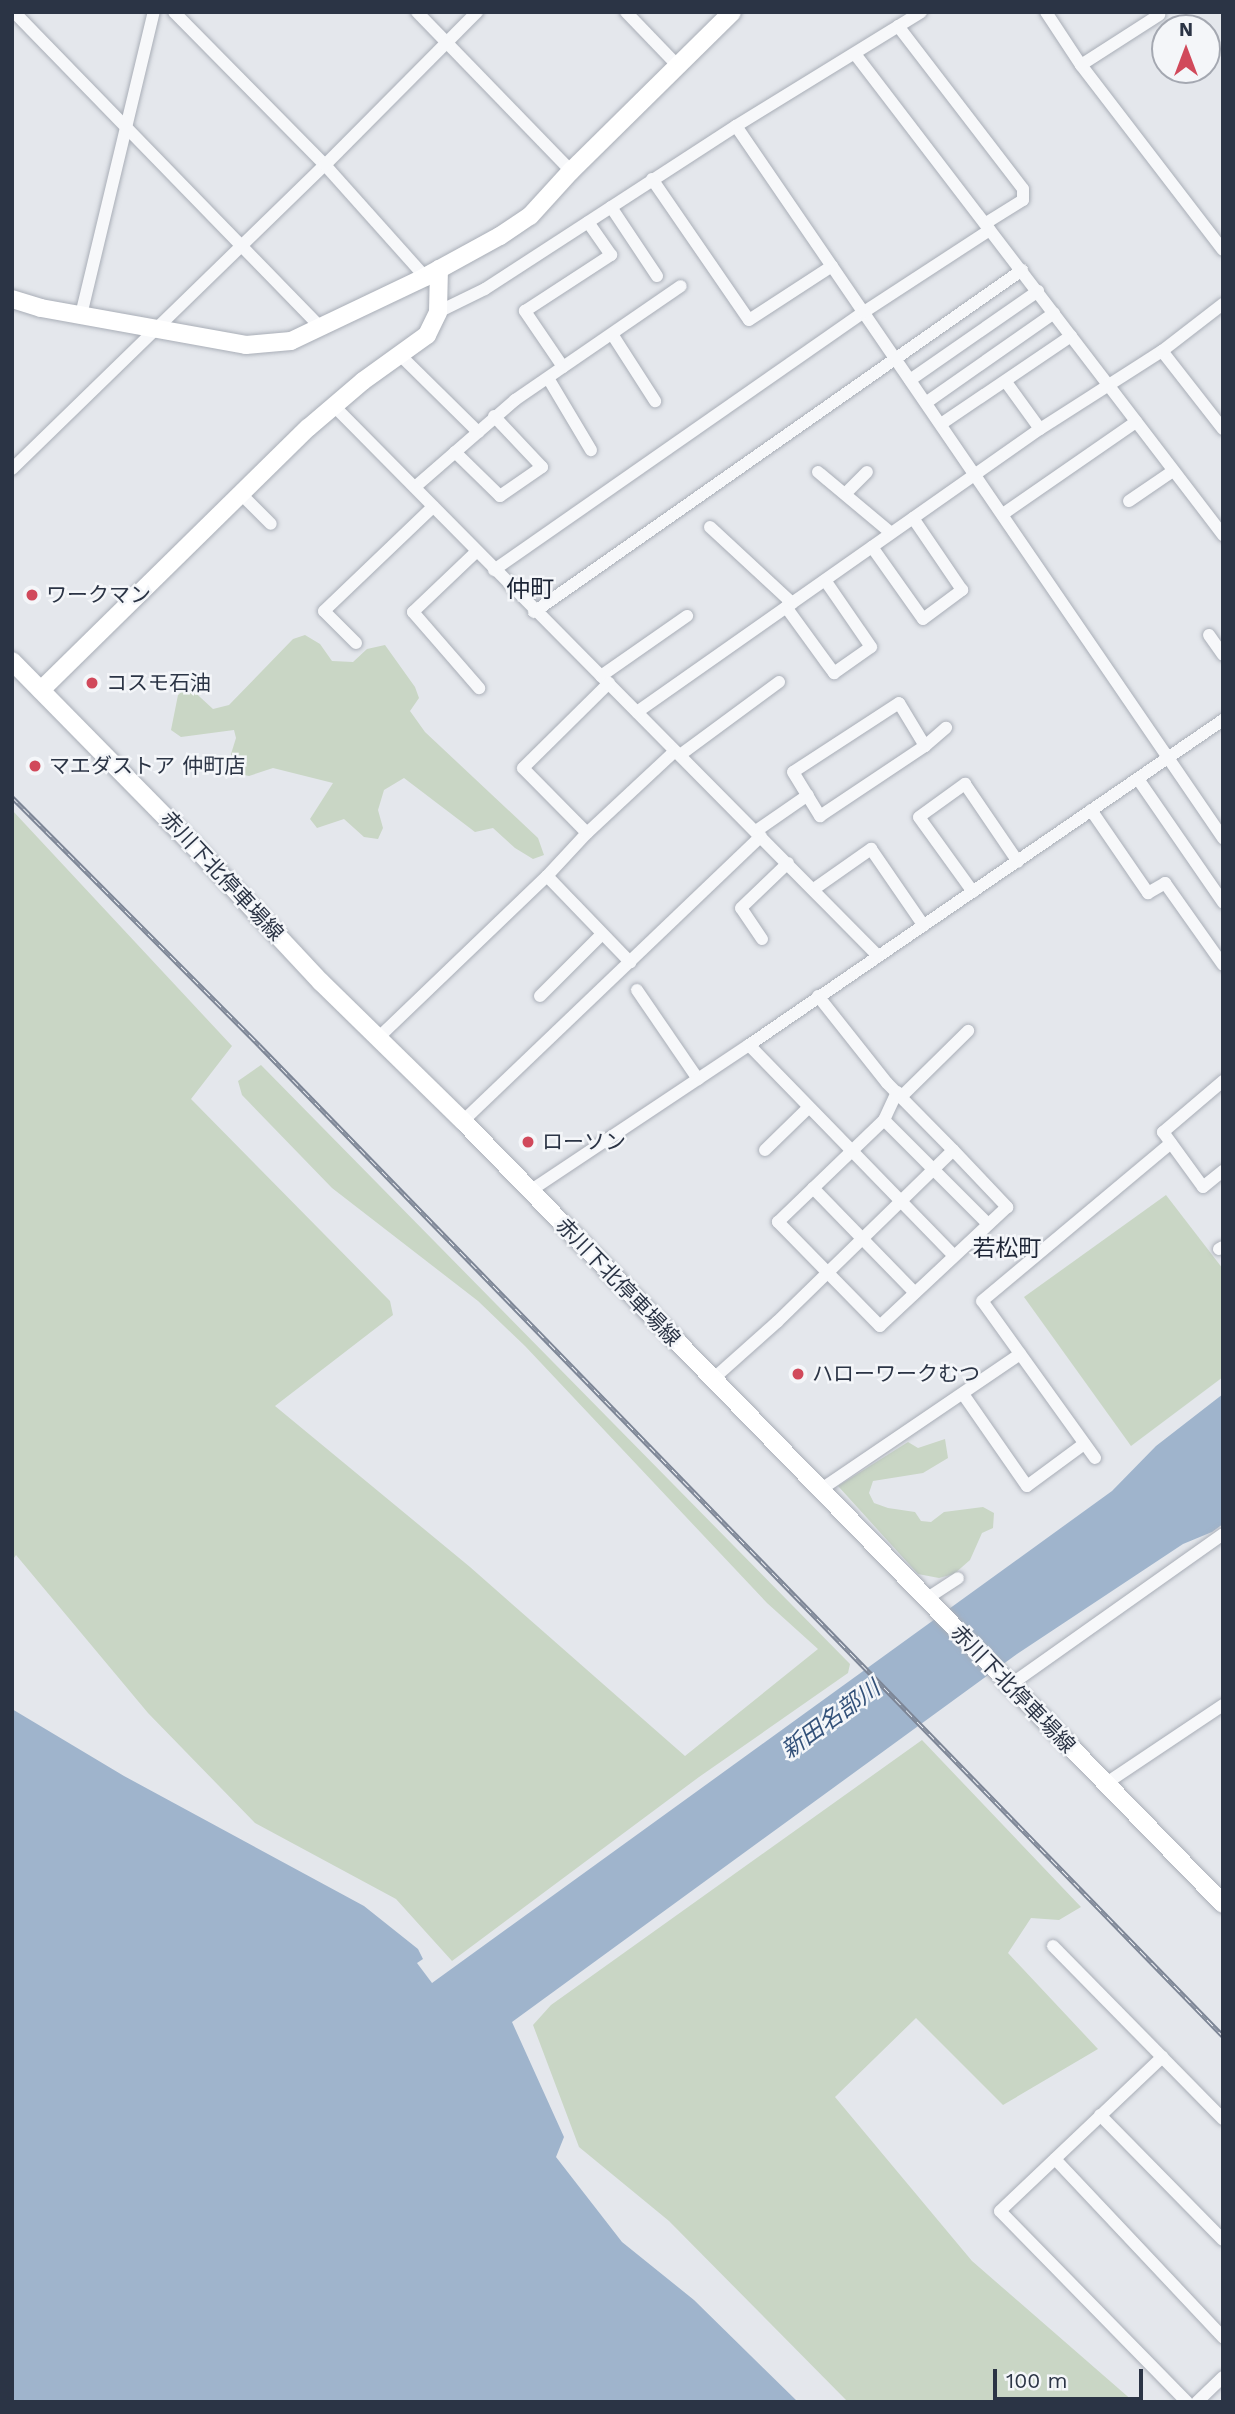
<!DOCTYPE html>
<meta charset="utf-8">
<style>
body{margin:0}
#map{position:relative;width:1235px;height:2414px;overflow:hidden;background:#e4e7ec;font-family:"Work Sans","Noto Sans JP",sans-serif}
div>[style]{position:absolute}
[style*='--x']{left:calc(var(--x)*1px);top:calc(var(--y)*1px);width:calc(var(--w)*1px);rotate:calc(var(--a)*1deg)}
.green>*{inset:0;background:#c9d6c5}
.water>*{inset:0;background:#9fb4cc}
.roads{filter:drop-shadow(0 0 2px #a9aeb7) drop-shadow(0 0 2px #a9aeb7)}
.street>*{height:12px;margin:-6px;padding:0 6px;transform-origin:6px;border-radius:6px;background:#f7f8fa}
.secondary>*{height:18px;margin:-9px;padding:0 9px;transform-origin:9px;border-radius:9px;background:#fff}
.rail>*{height:5px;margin-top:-2.5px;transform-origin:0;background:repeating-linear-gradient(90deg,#f4f6f9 0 8px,#7d8696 0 16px);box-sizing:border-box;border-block:2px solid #7d8696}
.dots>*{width:19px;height:19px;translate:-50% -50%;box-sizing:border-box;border:4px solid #f4f6f9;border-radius:50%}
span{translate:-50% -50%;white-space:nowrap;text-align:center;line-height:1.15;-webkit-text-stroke:5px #f4f6f9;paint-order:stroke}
.poi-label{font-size:21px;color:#2b3445}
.left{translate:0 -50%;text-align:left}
.street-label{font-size:21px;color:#2b3445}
.neighbourhood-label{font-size:23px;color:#1d2536}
.water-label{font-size:23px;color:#34527a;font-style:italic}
.quarter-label{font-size:24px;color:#1d2536}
.frame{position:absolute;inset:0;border:14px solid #2b3445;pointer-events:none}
.north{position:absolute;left:1151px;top:14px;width:70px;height:70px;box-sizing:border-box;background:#f4f6f9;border:2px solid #a4a8b1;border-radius:50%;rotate:0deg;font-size:19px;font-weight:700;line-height:28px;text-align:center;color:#2b3445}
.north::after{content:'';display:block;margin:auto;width:24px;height:32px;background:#d1495b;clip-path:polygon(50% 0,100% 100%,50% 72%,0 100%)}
.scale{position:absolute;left:993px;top:2369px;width:150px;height:32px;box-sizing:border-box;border:4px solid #2b3445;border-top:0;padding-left:9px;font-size:21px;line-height:24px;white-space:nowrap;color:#2b3445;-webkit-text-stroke:5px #f4f6f9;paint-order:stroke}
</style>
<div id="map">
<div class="green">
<i style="clip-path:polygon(305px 635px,320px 644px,332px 661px,353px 662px,367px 649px,385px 645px,415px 687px,419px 698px,410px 711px,425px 732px,538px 838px,544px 855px,533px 859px,515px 848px,493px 828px,475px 832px,404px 778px,384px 790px,378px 810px,383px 828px,378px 839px,364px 837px,344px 819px,317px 828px,310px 819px,333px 783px,273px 768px,249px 776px,234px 773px,231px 754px,236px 738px,234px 730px,181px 737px,171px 730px,178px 695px,188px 686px,213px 709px,229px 705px,293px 639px)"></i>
<i style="clip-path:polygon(12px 810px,232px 1046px,191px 1099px,390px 1301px,393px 1315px,275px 1406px,470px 1567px,685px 1756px,818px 1649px,767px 1603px,525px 1346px,478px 1301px,332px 1188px,242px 1095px,238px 1081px,261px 1065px,850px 1664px,848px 1673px,699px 1777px,452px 1961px,396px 1899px,255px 1823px,148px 1713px,16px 1555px,12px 1561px)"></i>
<i style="clip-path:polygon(1166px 1195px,1223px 1269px,1223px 1377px,1131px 1446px,1024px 1297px)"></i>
<i style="clip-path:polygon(945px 1439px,948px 1458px,923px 1473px,873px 1481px,869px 1493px,874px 1503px,888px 1508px,915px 1512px,921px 1521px,931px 1522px,944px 1512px,983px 1507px,994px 1513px,993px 1528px,982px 1533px,970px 1560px,954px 1574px,939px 1578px,918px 1574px,838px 1486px,908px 1442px,918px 1448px)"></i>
<i style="clip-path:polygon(922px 1740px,1081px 1907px,1059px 1920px,1031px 1918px,1008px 1953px,1098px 2049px,1003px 2105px,916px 2018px,835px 2097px,972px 2261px,1134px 2402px,848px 2402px,669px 2221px,579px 2147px,533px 2025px,551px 2005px)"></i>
</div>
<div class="water">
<i style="clip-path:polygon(1223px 1394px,1223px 1524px,1212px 1532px,1183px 1544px,1017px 1654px,512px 2022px,564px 2137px,556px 2157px,622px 2242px,694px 2300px,798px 2402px,12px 2402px,12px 1709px,124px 1776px,364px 1906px,418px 1949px,423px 1959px,417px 1963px,432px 1983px,1112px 1491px,1156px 1446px)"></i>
</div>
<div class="roads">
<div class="street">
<i style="--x:14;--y:12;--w:441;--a:45.8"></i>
<i style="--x:174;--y:12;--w:215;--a:45.4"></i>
<i style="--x:325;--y:165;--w:150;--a:48.2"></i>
<i style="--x:417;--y:12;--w:221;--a:45.9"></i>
<i style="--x:626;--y:12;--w:74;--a:46.1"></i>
<i style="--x:1046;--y:12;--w:64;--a:56.6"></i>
<i style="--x:1081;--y:65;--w:233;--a:52.5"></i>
<i style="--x:898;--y:26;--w:205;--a:52.5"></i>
<i style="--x:1023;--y:189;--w:11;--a:90"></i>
<i style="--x:1023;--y:200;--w:44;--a:148.1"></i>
<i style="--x:855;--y:54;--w:606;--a:52.58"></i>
<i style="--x:1081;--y:65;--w:93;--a:-32.7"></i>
<i style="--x:736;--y:126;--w:863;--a:55.63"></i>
<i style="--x:652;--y:179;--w:171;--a:55.5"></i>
<i style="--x:749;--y:320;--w:99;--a:-33"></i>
<i style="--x:611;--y:207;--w:83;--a:56.3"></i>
<i style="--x:438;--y:312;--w:52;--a:-26.1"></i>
<i style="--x:485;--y:289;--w:299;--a:-33"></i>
<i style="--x:736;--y:126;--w:217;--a:-31.6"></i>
<i style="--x:81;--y:315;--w:312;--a:-76.5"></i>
<i style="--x:612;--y:334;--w:80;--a:57.3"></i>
<i style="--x:1162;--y:351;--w:99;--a:52"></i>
<i style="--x:400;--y:355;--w:110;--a:44.6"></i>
<i style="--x:563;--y:367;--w:68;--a:-124.2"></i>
<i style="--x:525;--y:311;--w:103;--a:-33.1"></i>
<i style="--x:611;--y:255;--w:40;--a:-124.9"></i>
<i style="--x:548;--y:378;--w:84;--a:59.2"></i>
<i style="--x:910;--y:380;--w:156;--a:-34.8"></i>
<i style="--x:1006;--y:382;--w:58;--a:54.1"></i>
<i style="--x:927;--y:402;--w:155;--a:-35"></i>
<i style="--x:334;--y:406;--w:774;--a:45.31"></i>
<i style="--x:941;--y:424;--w:157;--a:-34.1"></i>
<i style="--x:455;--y:452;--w:63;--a:44.4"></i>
<i style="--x:500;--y:496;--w:51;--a:-34.6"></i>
<i style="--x:542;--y:467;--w:70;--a:-133.3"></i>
<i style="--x:12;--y:469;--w:436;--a:-44.2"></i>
<i style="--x:325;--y:165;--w:216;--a:-45.2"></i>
<i style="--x:818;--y:472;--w:95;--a:39.9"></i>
<i style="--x:415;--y:487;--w:133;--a:-41"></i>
<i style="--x:515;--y:400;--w:201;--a:-34.5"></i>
<i style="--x:241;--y:494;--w:42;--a:45"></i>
<i style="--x:845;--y:494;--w:31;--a:-45"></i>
<i style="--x:1129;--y:501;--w:53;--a:-34.3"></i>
<i style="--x:1003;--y:514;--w:162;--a:-34.7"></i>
<i style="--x:710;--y:527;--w:112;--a:42.8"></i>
<i style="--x:872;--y:547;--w:88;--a:54.7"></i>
<i style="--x:923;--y:619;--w:49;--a:-36.6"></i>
<i style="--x:962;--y:590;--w:87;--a:-124.2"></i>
<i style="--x:476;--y:552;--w:87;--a:136.4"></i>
<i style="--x:413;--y:612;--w:101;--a:49"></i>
<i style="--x:494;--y:570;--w:451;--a:-34.9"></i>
<i style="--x:864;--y:312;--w:150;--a:-33.1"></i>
<i style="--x:786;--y:607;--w:82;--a:54"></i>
<i style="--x:834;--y:673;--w:45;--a:-35.1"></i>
<i style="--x:871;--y:647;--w:81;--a:-124.5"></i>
<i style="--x:534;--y:612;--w:596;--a:-35.02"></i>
<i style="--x:1209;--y:635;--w:24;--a:55"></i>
<i style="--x:356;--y:643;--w:45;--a:-135"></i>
<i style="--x:324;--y:611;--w:151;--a:-43.7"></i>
<i style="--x:601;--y:676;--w:105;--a:-34.9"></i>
<i style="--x:637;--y:712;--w:492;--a:-35.1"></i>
<i style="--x:1040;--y:429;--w:145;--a:-32.6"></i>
<i style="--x:1162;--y:351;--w:77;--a:-37.6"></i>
<i style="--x:925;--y:746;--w:50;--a:-121.2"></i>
<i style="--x:899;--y:703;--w:126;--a:146.9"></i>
<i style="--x:793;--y:772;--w:52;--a:58.5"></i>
<i style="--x:820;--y:816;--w:126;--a:-33.7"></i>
<i style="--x:925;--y:746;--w:28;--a:-41"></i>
<i style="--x:680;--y:755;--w:123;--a:-36.4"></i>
<i style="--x:1138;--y:779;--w:150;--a:55.4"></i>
<i style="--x:1091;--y:810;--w:101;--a:55.5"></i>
<i style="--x:1148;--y:893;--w:20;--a:-30"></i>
<i style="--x:1165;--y:883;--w:100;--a:54.7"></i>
<i style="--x:756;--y:831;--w:63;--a:-34.7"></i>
<i style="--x:587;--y:833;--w:91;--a:-134.6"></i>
<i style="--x:523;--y:768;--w:121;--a:-44.7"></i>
<i style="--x:547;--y:876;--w:120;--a:46"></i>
<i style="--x:814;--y:889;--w:70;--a:-35.1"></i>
<i style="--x:871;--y:849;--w:93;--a:55.5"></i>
<i style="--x:973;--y:892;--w:92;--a:-125.8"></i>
<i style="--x:919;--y:817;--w:57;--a:-35.7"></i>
<i style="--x:965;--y:784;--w:94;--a:55.8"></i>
<i style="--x:762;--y:939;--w:37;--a:-124"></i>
<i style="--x:741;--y:908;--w:65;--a:-43.8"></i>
<i style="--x:637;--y:990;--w:108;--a:55.6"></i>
<i style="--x:540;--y:996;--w:86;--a:-45"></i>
<i style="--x:378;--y:1038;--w:234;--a:-43.8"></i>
<i style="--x:547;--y:876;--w:59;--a:-47.1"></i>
<i style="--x:587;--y:833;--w:120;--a:-43"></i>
<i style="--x:749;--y:1045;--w:294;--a:45.8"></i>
<i style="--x:1223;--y:1081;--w:79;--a:139.6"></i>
<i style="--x:1163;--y:1132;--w:68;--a:54"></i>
<i style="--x:1203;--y:1187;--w:26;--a:-39"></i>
<i style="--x:902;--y:1096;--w:93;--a:-44.6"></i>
<i style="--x:884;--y:1120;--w:31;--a:-65"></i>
<i style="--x:463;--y:1121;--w:412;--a:-43.7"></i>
<i style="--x:765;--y:1150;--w:60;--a:-44.3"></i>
<i style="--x:953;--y:1150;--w:79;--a:46.5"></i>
<i style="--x:1007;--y:1207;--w:174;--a:136.9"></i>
<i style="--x:880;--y:1326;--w:146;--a:-134.4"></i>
<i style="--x:778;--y:1222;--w:147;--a:-43.9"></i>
<i style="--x:884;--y:1120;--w:146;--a:45"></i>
<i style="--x:813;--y:1188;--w:146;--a:45.8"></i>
<i style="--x:530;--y:1191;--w:263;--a:-33.7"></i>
<i style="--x:749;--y:1045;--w:575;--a:-34.44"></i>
<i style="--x:1219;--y:1249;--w:4;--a:-27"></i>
<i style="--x:713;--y:1379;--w:86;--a:-41.7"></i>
<i style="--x:777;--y:1322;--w:246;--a:-44.3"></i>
<i style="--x:953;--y:1150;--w:94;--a:-134.6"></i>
<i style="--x:887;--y:1083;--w:111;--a:-128.4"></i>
<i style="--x:963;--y:1394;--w:112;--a:55.2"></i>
<i style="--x:1027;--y:1486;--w:71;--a:-36.4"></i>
<i style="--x:1095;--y:1458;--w:193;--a:-125.7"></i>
<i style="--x:982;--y:1301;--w:246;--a:-39.9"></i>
<i style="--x:820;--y:1490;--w:242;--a:-34.2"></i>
<i style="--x:926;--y:1599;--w:38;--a:-33"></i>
<i style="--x:1010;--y:1685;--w:261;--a:-35.3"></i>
<i style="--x:1105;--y:1784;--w:142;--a:-33.8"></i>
<i style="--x:1053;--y:1946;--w:156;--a:45.5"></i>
<i style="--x:1100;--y:2115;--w:175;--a:45.5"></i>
<i style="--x:1055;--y:2159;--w:245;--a:46.7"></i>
<i style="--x:1187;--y:2402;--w:267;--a:-134.4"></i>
<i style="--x:1000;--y:2211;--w:224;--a:-43.5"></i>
<i style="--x:1162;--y:2057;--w:87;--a:45.5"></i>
<i style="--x:1197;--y:2402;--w:36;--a:-44"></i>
</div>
<div class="secondary">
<i style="--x:12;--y:299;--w:30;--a:17"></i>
<i style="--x:41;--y:308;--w:208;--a:10.2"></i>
<i style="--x:246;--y:345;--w:45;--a:-5.1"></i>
<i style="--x:291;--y:341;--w:148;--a:-25.5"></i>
<i style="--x:425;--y:277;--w:85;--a:-28.7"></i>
<i style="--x:500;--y:236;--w:36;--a:-34"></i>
<i style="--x:530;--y:216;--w:61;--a:-47.7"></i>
<i style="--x:571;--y:171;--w:226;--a:-44.6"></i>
<i style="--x:12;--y:661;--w:260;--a:45.5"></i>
<i style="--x:194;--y:846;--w:186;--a:47"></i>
<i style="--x:321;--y:982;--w:199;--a:44.4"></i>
<i style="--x:463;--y:1121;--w:1091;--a:45.85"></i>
<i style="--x:41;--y:690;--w:374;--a:-44.5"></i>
<i style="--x:308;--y:428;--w:72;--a:-40.5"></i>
<i style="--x:363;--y:381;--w:79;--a:-35.7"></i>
<i style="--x:427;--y:335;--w:25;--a:-64"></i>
<i style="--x:438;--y:312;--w:43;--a:-88.7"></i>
</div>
</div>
<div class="rail">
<i style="--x:12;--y:797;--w:350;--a:45.1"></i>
<i style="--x:259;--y:1045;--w:1383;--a:45.79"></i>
</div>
<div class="dots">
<i style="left:32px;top:595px;background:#d1495b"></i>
<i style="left:92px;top:683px;background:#d1495b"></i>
<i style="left:35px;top:766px;background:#d1495b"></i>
<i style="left:528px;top:1142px;background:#d1495b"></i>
<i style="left:798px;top:1374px;background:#d1495b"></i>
</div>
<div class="poi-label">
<span class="left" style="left:46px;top:595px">ワークマン</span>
<span class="left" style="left:106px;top:683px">コスモ石油</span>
<span class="left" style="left:49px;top:766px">マエダストア 仲町店</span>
<span class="left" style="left:542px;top:1142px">ローソン</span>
<span class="left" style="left:812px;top:1374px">ハローワークむつ</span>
</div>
<div class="street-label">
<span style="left:222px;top:876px;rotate:47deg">赤川下北停車場線</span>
<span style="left:618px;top:1282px;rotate:46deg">赤川下北停車場線</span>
<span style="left:1013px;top:1689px;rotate:46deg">赤川下北停車場線</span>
</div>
<div class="neighbourhood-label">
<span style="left:1007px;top:1249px">若松町</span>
</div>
<div class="water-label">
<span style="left:831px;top:1720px;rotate:-36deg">新田名部川</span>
</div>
<div class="quarter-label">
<span style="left:530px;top:590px">仲町</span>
</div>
<div class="frame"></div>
<div class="north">N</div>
<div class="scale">100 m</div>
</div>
